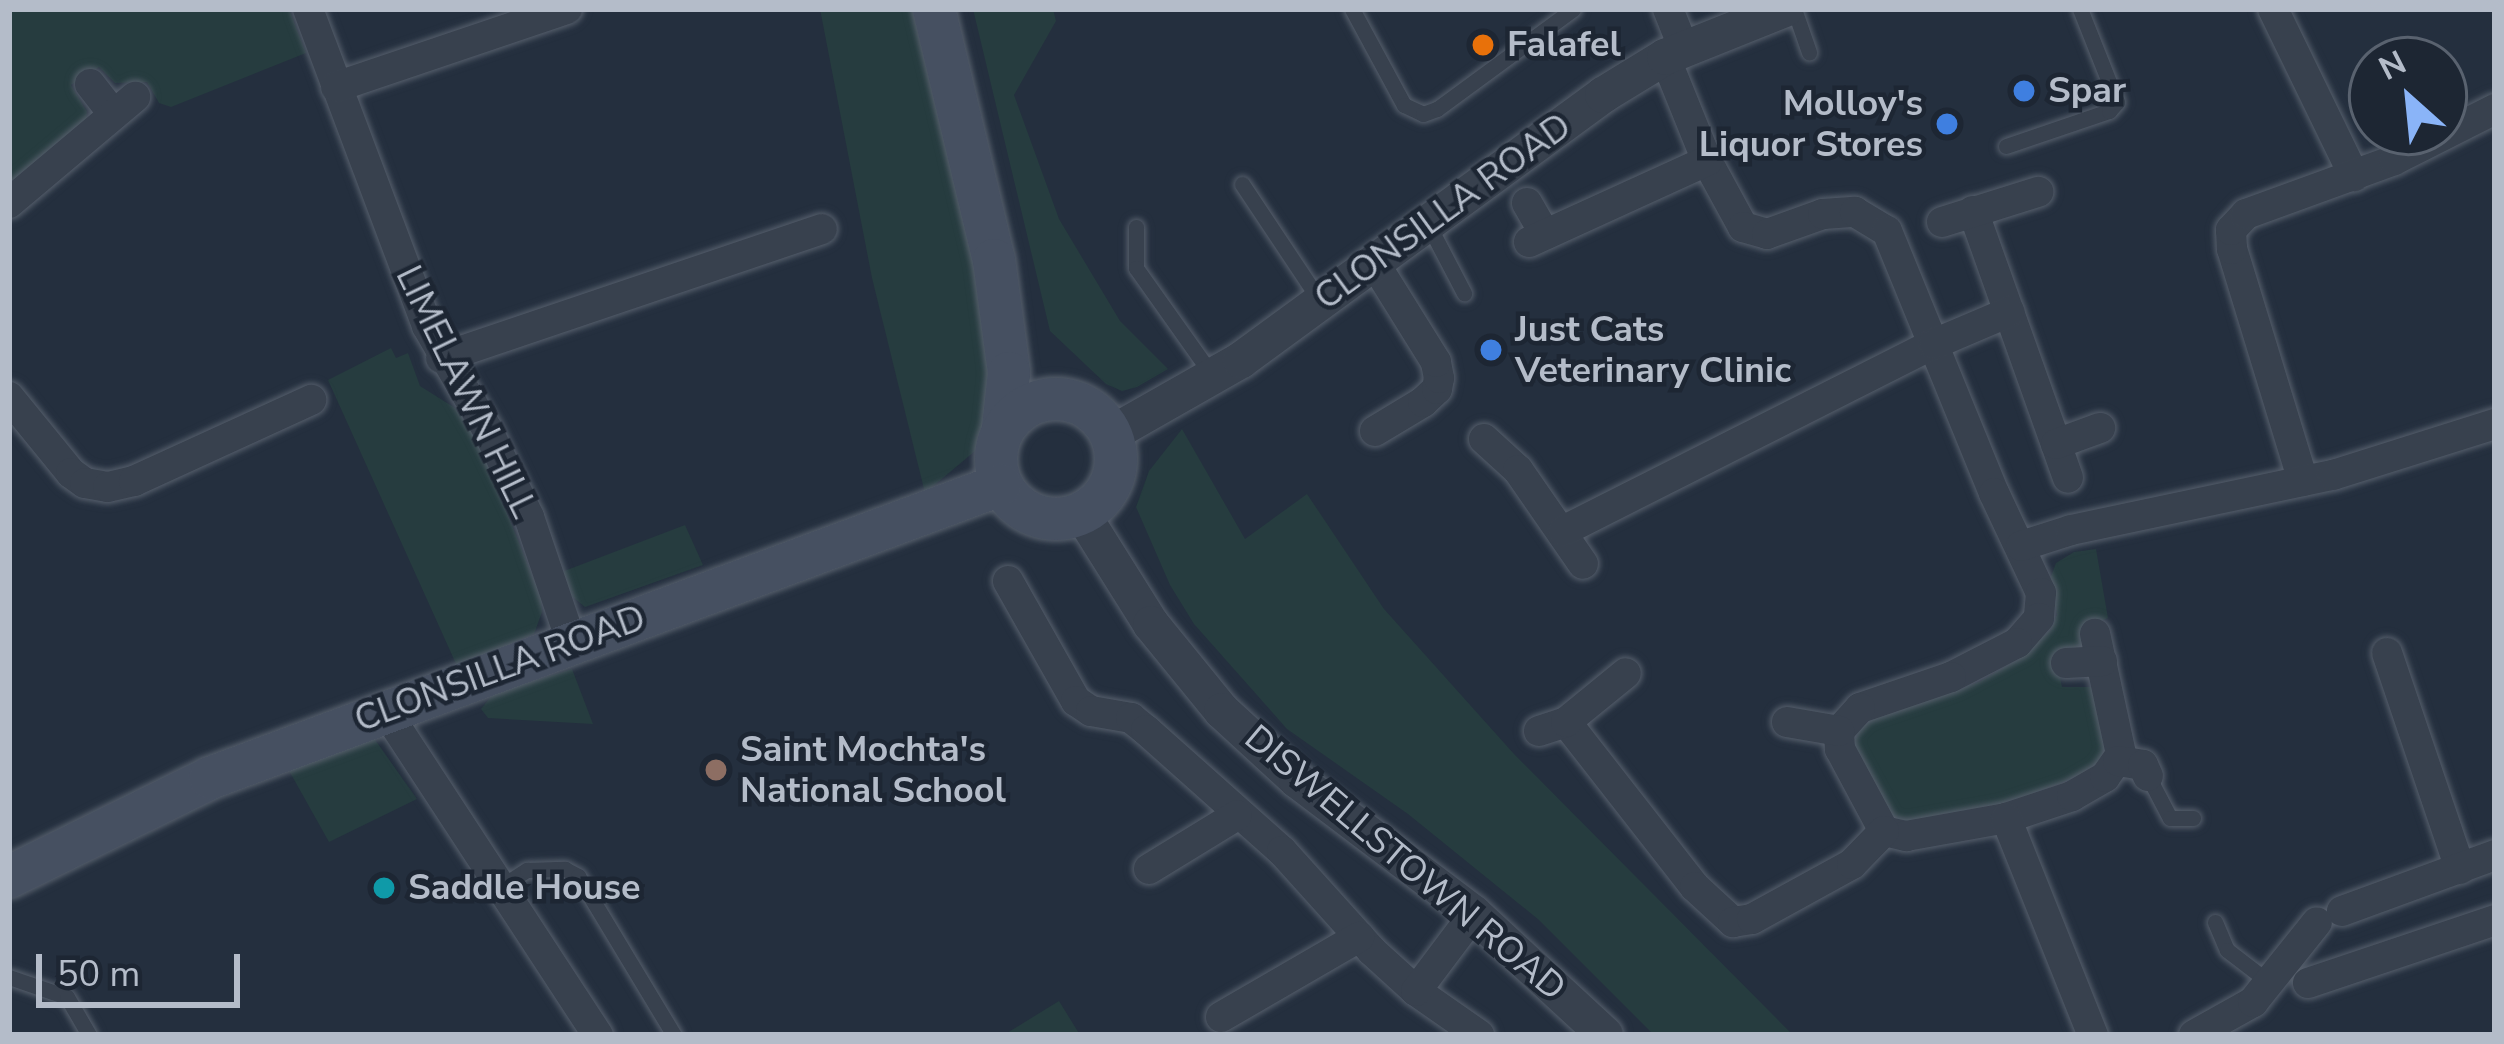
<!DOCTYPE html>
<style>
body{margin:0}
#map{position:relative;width:2504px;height:1044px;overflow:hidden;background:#242f3e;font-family:"Nunito Sans",sans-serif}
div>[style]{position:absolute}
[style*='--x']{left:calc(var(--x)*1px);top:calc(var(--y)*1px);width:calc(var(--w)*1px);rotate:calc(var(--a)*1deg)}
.green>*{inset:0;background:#263c3f}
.roads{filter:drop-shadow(0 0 3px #565f6c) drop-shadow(0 0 3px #565f6c)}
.service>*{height:15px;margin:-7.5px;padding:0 7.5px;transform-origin:7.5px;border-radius:7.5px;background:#38414e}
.minor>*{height:30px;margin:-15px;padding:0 15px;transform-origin:15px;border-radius:15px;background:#38414e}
.tertiary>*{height:36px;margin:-18px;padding:0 18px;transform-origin:18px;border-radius:18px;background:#38414e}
.secondary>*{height:42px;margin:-21px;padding:0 21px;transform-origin:21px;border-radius:21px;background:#465061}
.secondary>.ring{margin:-21px;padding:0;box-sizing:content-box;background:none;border:42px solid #465061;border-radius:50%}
.dots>*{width:33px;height:33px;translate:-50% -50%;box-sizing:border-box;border:6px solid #1d2633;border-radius:50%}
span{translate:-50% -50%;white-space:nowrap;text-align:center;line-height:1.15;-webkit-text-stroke:9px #1d2633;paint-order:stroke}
.poi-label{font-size:36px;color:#b4bcc9;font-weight:700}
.left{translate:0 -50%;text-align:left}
.right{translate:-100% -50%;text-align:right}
.street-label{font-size:36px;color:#b4bcc9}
.frame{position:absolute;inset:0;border:12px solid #b4bcc9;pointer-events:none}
.north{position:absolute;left:2348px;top:36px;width:120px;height:120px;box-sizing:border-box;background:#1d2633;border:3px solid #59626f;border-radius:50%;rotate:333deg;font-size:33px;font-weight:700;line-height:48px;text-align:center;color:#b4bcc9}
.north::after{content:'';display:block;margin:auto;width:42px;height:54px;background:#8ab4f8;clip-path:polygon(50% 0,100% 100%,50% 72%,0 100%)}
.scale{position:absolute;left:36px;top:954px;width:204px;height:54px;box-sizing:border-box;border:6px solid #b4bcc9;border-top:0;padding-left:15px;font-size:36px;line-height:42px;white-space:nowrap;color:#b4bcc9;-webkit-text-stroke:9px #1d2633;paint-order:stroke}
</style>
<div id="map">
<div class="green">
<i style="clip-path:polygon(9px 9px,289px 9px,306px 53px,171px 107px,159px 103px,147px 82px,115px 83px,99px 67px,71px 85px,87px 112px,86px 122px,9px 188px)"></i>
<i style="clip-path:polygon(820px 9px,912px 9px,999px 368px,988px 428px,975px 451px,925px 493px,872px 278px)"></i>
<i style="clip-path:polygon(973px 9px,1053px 9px,1056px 21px,1014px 95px,1059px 219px,1120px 321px,1168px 369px,1137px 387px,1122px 391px,1106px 384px,1050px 331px)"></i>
<i style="clip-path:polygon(391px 348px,396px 358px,408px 353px,420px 386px,455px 408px,477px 439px,541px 597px,542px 612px,534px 634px,457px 666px,328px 380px)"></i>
<i style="clip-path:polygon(1182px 429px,1245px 539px,1307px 494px,1384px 609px,1514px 754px,1793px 1035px,1654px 1035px,1539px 920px,1408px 814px,1287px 729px,1194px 624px,1170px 585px,1136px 507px,1149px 471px)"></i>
<i style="clip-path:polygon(685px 525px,703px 565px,585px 607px,569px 594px,559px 573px)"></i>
<i style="clip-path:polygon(2096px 549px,2108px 618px,2088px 626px,2088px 640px,2077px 652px,2057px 661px,2062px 687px,2091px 687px,2107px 721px,2105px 751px,2095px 770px,2011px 802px,1905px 825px,1895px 822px,1853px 743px,1861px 728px,1876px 716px,1979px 682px,2022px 657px,2051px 629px,2057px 615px,2050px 579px,2056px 563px,2074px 552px)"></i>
<i style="clip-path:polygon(572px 669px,593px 724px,488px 718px,481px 709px,494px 693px)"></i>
<i style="clip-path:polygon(373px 737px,417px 799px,329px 842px,287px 767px)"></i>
<i style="clip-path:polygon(1059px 1001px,1080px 1035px,1008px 1035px,1007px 1033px)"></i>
</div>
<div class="roads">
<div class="service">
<i style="--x:1352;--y:9;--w:109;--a:61.6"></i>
<i style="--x:1404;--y:105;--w:21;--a:25"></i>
<i style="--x:1423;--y:114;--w:15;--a:-20"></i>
<i style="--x:1437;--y:109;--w:169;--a:-36.3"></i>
<i style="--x:1794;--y:9;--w:46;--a:70.8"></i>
<i style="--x:2006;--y:146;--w:109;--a:-18.8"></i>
<i style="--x:2109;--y:111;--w:12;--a:-48"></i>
<i style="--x:2117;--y:102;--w:100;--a:-111.7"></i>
<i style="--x:1242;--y:184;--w:141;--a:56.3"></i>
<i style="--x:1429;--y:226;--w:76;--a:62.4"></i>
<i style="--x:1136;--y:227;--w:41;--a:90"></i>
<i style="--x:1136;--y:268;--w:131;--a:54.6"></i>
<i style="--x:2148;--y:776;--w:47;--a:62.4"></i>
<i style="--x:2170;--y:818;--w:23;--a:0"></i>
<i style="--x:502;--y:886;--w:30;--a:-33"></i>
<i style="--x:527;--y:870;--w:38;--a:-2"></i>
<i style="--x:565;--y:869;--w:15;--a:28"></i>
<i style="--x:578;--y:876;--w:186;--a:58.9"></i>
<i style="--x:2215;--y:922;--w:30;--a:67"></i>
<i style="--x:2227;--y:950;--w:54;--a:37.5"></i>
<i style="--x:9;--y:977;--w:61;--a:19"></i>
<i style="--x:67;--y:997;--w:44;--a:59.9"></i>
</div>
<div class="minor">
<i style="--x:308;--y:9;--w:339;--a:69.4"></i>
<i style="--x:427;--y:326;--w:119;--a:59.8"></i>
<i style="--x:487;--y:429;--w:98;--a:64.5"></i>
<i style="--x:529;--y:517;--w:131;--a:71.3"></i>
<i style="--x:1668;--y:9;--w:43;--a:68.2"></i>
<i style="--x:2273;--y:9;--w:186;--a:64.1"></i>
<i style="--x:1665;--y:57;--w:112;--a:68"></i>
<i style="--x:1707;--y:161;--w:75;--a:61.4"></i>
<i style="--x:1743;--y:227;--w:25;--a:16"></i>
<i style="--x:1767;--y:234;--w:59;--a:-19.7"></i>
<i style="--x:1823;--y:214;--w:32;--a:-4"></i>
<i style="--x:1855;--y:212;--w:37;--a:31"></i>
<i style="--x:1887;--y:231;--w:283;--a:67.8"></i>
<i style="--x:1994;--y:493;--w:110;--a:64.8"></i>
<i style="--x:2041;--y:593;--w:25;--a:95"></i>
<i style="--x:2039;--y:618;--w:33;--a:131"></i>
<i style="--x:2017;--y:643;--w:74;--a:152.7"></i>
<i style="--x:1951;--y:677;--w:96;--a:161.2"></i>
<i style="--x:1860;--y:708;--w:31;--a:132"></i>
<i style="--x:1839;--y:731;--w:18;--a:87"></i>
<i style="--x:1840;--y:749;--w:93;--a:61.8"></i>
<i style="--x:1884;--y:831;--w:23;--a:13"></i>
<i style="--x:1906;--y:836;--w:102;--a:-10.2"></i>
<i style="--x:2006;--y:818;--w:70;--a:-18.4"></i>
<i style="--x:2072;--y:796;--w:38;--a:-30"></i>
<i style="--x:2105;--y:777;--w:28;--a:-55"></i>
<i style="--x:2121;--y:754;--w:123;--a:-102.2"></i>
<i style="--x:90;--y:84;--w:37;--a:52"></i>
<i style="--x:336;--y:87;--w:244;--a:-18.7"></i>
<i style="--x:9;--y:203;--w:165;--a:-40.1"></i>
<i style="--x:1527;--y:203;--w:36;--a:60"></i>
<i style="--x:1973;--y:211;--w:283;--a:70.4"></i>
<i style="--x:1942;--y:222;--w:101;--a:-17.4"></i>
<i style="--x:1529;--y:242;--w:196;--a:-24.5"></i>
<i style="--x:441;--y:358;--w:402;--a:-18.7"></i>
<i style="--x:9;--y:397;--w:98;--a:50.8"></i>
<i style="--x:71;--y:473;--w:17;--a:36"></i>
<i style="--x:85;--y:483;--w:23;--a:10"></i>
<i style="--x:108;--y:487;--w:27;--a:-13"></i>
<i style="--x:134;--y:481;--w:195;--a:-24.6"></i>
<i style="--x:1375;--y:431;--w:56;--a:-31.1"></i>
<i style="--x:1423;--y:402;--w:19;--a:-43"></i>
<i style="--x:1437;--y:389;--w:11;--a:-80"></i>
<i style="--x:1439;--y:378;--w:16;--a:-101"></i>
<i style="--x:1436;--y:362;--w:115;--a:-121.9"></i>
<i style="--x:1484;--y:439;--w:46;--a:42.4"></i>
<i style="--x:1518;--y:470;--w:114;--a:55.3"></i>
<i style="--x:2056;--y:444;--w:47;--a:-20"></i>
<i style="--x:2303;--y:481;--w:243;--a:-107"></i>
<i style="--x:2232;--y:249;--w:19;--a:-93"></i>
<i style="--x:2231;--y:230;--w:22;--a:-47"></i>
<i style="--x:2246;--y:214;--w:158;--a:-20"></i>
<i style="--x:2394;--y:160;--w:113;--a:-26.8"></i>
<i style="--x:1563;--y:531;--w:415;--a:-26.8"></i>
<i style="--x:1934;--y:344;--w:82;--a:-23.1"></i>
<i style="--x:2021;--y:546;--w:52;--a:-17.7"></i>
<i style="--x:2071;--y:530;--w:268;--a:-11.9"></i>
<i style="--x:2333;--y:475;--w:170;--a:-17.5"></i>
<i style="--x:1008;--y:581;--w:138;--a:60.5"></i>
<i style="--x:1076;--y:701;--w:18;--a:34"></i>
<i style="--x:1091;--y:711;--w:41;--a:9.9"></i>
<i style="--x:1131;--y:718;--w:19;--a:39"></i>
<i style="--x:1146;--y:730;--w:182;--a:41.7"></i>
<i style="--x:1282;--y:851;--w:135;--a:48"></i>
<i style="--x:1372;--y:951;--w:59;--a:42.3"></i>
<i style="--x:1416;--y:991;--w:77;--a:34.9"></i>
<i style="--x:2387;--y:653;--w:228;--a:71.3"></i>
<i style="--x:2066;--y:663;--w:36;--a:-3"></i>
<i style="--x:385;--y:710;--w:389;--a:56.8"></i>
<i style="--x:1566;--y:722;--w:209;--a:52"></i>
<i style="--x:1695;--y:887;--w:52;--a:42.6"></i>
<i style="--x:1733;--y:922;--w:19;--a:-9"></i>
<i style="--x:1752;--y:919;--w:114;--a:-28.8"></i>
<i style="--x:1852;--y:864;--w:46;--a:-45.9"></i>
<i style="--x:1787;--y:722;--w:53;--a:9.8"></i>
<i style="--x:1539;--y:731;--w:28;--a:-18"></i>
<i style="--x:1566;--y:722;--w:77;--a:-39.2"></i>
<i style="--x:2118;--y:761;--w:25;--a:9"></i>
<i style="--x:2143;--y:765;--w:12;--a:66"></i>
<i style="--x:2006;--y:818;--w:234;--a:68.2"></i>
<i style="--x:1149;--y:869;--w:103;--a:-31.5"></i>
<i style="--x:2342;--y:911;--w:163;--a:-20.1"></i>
<i style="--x:2308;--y:983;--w:197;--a:-18.6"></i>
<i style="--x:1416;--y:991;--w:96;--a:-53"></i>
<i style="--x:1221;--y:1017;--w:160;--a:-30.1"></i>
<i style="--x:2194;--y:1035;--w:68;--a:-29.2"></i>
<i style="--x:2253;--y:1002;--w:102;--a:-51.3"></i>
</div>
<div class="tertiary">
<i style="--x:1111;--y:434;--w:150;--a:-29.6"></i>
<i style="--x:1241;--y:360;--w:449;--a:-36.2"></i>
<i style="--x:1603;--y:95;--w:73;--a:-31.5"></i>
<i style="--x:1665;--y:57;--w:129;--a:-21.8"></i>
<i style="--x:1082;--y:514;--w:130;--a:57.9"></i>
<i style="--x:1151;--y:624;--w:112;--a:50.8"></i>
<i style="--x:1222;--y:711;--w:102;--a:42.6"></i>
<i style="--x:1297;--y:780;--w:222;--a:37.1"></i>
<i style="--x:1474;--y:914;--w:178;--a:42.7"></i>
</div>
<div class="secondary">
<i style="--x:934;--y:9;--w:258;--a:76.6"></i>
<i style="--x:994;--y:260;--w:114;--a:82.4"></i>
<i style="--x:1009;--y:373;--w:55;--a:96.2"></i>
<i class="ring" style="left:996px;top:399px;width:78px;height:78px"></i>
<i style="--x:9;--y:877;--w:224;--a:-26.2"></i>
<i style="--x:210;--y:778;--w:843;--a:-20.35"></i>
</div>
</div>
<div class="dots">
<i style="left:1483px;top:45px;background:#e8710a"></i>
<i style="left:2024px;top:91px;background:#3f7fe0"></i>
<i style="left:1947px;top:124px;background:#3f7fe0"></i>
<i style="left:1491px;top:350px;background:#3f7fe0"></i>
<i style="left:716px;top:770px;background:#8d6e63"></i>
<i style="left:384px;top:888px;background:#0f9aa8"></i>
</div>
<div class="poi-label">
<span class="left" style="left:1507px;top:45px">Falafel</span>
<span class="left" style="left:2048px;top:91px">Spar</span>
<span class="right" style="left:1923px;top:124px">Molloy's<br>Liquor Stores</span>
<span class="left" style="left:1515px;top:350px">Just Cats<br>Veterinary Clinic</span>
<span class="left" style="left:740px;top:770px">Saint Mochta's<br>National School</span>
<span class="left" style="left:408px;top:888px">Saddle House</span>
</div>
<div class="street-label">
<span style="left:1443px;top:212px;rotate:-36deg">CLONSILLA ROAD</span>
<span style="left:466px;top:392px;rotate:64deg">LIMELAWN HILL</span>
<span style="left:500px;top:669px;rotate:-20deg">CLONSILLA ROAD</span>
<span style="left:1405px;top:863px;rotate:40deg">DISWELLSTOWN ROAD</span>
</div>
<div class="frame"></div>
<div class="north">N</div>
<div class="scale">50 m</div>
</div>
